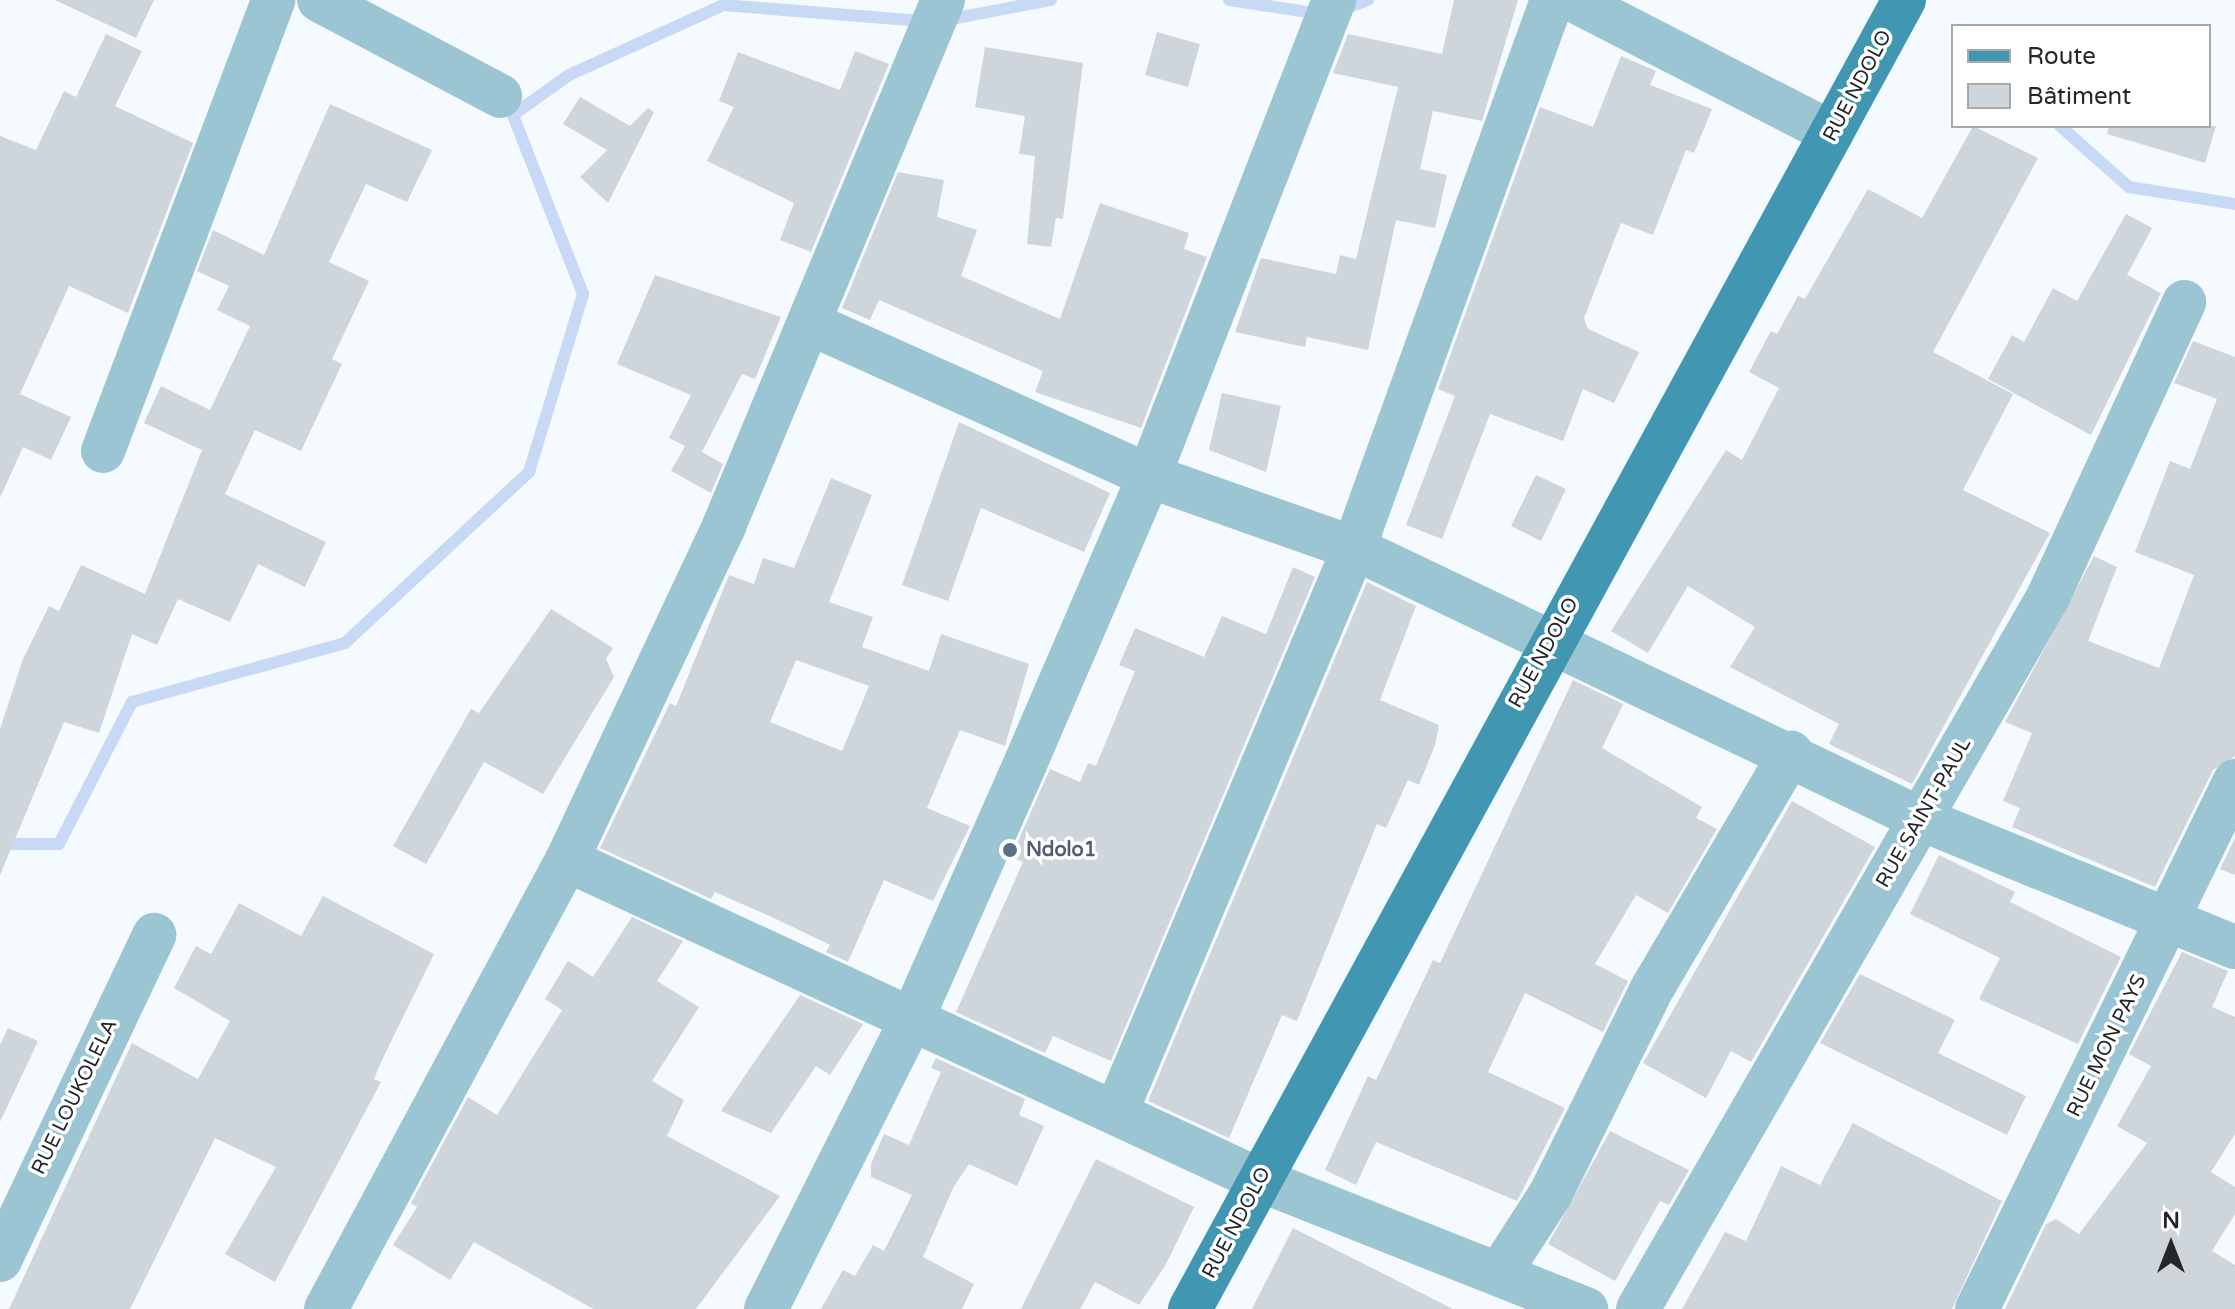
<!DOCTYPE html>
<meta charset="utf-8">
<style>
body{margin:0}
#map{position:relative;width:2235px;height:1309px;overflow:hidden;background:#f5faff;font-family:"Varela Round",sans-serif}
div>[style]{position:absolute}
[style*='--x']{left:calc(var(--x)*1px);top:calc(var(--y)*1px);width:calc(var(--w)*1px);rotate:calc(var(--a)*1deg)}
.stream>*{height:12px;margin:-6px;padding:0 6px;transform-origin:6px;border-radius:6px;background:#c8d9f5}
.building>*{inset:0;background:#cfd6db}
.street>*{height:44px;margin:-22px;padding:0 22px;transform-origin:22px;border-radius:22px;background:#9cc5d3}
.primary>*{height:44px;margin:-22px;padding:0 22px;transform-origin:22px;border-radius:22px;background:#4197b1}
.dots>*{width:22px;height:22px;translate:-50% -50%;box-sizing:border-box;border:4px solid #fff;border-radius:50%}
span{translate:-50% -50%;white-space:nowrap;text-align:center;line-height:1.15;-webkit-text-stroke:7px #fff;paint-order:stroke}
.street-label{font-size:20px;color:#242729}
.service-label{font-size:20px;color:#4e5e75;font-weight:700}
.left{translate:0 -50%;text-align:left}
.legend{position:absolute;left:1951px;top:24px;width:260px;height:104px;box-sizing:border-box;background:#fff;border:2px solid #a7a9a9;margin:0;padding:10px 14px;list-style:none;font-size:24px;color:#242729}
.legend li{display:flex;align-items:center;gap:16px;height:40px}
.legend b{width:40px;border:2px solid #a7a9a9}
.north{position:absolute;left:2131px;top:1205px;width:80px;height:80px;-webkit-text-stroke:6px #fff;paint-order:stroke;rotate:0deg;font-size:22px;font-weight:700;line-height:32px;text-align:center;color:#242729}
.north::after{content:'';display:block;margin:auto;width:28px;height:36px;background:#242729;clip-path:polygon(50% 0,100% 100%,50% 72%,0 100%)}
</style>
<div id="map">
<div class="stream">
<i style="--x:1229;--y:0;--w:93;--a:8.7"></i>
<i style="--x:1342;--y:10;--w:28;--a:-21"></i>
<i style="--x:946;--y:20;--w:107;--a:-10.8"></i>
<i style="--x:2060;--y:126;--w:92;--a:41.5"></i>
<i style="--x:2129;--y:187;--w:107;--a:9.1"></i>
<i style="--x:0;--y:844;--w:59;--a:0"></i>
<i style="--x:59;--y:844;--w:160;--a:-62.8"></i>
<i style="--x:132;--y:702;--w:221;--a:-15.5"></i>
<i style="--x:345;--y:643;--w:251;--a:-42.9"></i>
<i style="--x:529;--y:472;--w:186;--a:-73.1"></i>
<i style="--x:583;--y:294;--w:192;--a:-111.4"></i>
<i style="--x:513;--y:115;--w:69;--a:-35.5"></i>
<i style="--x:569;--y:75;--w:169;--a:-24.4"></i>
<i style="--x:723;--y:5;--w:202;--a:4.6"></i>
</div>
<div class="building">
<i style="clip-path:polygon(55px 0,154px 0,136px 38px)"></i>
<i style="clip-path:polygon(1454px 0,1518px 0,1482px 121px,1433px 111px,1420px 169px,1447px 175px,1435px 228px,1396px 220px,1368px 350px,1307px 337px,1305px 347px,1235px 332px,1261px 258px,1336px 274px,1340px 255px,1356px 259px,1398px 87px,1333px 73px,1348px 34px,1442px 54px)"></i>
<i style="clip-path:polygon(1157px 32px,1200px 44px,1188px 87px,1145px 75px)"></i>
<i style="clip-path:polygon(106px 34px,142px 51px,115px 106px,193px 143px,128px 313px,69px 286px,20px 394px,71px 417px,51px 460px,23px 447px,0 498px,0 136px,36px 150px,64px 91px,76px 97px)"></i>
<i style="clip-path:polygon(985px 47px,1083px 63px,1063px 219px,1056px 218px,1051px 247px,1027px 244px,1035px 156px,1019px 154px,1025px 116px,975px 107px)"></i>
<i style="clip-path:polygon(855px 51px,889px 64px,811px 252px,780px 240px,794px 203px,707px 161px,734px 107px,719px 101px,738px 52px,840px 90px)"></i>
<i style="clip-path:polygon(1621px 56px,1656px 71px,1650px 85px,1712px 109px,1694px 153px,1686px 150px,1653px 235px,1621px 223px,1584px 318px,1588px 329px,1639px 352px,1614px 403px,1583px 389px,1563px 441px,1490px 414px,1442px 539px,1406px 525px,1455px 396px,1438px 389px,1540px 107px,1593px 127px)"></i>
<i style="clip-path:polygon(580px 97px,630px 126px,648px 108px,654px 112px,608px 203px,580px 177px,607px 150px,563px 124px)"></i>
<i style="clip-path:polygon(330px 104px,432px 150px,407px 202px,366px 184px,329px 262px,369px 281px,332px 359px,342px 364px,301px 451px,255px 430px,225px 494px,326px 542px,305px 587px,258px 564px,230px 622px,178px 599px,157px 645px,132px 634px,99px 733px,64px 722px,0 875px,0 729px,23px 659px,49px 606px,59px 611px,81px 565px,145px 594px,202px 450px,144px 423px,161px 386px,210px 410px,250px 326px,217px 310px,229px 286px,197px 271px,213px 230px,264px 255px)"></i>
<i style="clip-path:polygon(1973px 126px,2038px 158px,1933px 352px,2013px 394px,1963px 490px,2050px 533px,1912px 784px,1829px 744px,1839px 724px,1730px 667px,1755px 627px,1688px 586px,1648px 653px,1611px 631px,1726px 450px,1742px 460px,1779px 388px,1749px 372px,1771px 331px,1777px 334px,1798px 296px,1805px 299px,1868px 189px,1922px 218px)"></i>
<i style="clip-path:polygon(2109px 126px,2216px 126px,2205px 163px,2107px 134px)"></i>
<i style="clip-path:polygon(898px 172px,944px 180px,937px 217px,977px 230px,961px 276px,1060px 319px,1100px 203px,1189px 233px,1184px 249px,1207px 257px,1141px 428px,1035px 392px,1043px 371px,879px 300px,870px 320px,842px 308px)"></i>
<i style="clip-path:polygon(2126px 214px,2152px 228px,2127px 275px,2161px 293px,2091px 435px,1988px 379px,2012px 335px,2024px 342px,2053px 288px,2077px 301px)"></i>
<i style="clip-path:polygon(655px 275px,781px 317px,755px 379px,742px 374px,702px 452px,723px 464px,711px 493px,671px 471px,685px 446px,669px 438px,691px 395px,617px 364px)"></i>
<i style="clip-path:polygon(2193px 341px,2235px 357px,2235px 756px,2213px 770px,2155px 887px,2012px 827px,2020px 808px,2003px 801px,2032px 733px,2005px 722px,2094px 556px,2117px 567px,2088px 641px,2159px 668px,2194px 575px,2135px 552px,2170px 461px,2190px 469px,2217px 399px,2174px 383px)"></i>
<i style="clip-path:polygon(1222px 393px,1281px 406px,1266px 472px,1209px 450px)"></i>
<i style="clip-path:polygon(959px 422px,1110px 493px,1084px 552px,981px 508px,948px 601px,902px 585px)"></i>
<i style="clip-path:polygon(1536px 475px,1566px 489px,1541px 541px,1511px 526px)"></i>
<i style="clip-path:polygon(evenodd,831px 478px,872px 495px,829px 602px,873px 617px,862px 647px,929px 671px,941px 634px,1029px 664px,1005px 746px,960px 730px,927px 808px,970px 826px,933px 901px,884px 880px,848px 962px,826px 952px,830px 945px,776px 919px,715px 892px,711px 899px,600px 848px,670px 703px,676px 706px,729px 575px,754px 584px,763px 558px,794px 568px,831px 478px,796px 660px,869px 686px,842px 751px,770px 722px,796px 660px)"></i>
<i style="clip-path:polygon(1293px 567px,1315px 577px,1111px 1061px,1053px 1036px,1045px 1053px,956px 1012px,1023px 862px,1011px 857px,1050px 769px,1080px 782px,1088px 763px,1096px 766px,1135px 671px,1119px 665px,1135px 628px,1204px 657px,1222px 616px,1266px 634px)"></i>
<i style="clip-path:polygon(1367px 582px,1416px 606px,1380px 700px,1439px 725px,1435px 745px,1419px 785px,1408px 780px,1386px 828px,1377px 824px,1297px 1021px,1282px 1015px,1229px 1138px,1148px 1101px)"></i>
<i style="clip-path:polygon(551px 609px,613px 648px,606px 659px,614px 677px,543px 794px,484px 762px,426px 864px,393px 846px,471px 709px,479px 713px)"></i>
<i style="clip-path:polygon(1573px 680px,1623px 704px,1602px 748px,1702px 807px,1696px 818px,1717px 829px,1668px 913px,1636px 895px,1595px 964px,1628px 981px,1603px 1032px,1525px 993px,1488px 1072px,1565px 1108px,1517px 1201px,1376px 1142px,1356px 1185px,1325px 1170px,1368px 1076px,1376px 1080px,1433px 960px,1440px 963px)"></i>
<i style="clip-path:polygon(1792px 801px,1875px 847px,1751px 1062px,1731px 1051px,1706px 1098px,1643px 1063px)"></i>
<i style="clip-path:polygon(2235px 838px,2235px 875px,2220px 869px)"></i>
<i style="clip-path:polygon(1939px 855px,2015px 892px,2010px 902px,2121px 957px,2078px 1044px,1979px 999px,2000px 958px,1910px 914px)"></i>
<i style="clip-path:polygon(323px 896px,434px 954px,382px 1060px,374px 1079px,381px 1082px,275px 1282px,225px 1254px,276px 1167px,215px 1138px,130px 1309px,9px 1309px,132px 1043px,198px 1079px,230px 1021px,174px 988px,196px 946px,211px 954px,239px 903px,301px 936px)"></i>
<i style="clip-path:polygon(632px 917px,683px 941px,657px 981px,699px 1007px,652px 1081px,684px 1100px,667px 1136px,780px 1196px,696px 1309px,593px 1309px,474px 1242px,450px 1280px,393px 1245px,417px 1207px,411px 1203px,468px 1097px,497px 1115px,562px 1010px,545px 999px,568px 961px,593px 977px)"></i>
<i style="clip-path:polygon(2182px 952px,2228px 971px,2212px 1007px,2235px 1017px,2235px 1134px,2211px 1172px,2235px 1187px,2235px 1214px,2212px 1251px,2235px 1265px,2235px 1309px,2005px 1309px,2046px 1224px,2056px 1219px,2079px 1234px,2147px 1143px,2117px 1126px,2151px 1066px,2129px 1054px)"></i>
<i style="clip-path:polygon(1860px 974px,1955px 1020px,1938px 1053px,2026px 1096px,2007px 1135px,1820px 1043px)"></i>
<i style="clip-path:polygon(800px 995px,863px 1024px,830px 1075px,816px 1066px,771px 1133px,721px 1111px)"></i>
<i style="clip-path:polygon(8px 1028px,38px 1041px,0 1122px,0 1045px)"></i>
<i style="clip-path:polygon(936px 1058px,1025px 1099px,1019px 1115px,1044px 1126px,1017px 1186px,969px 1164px,953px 1188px,923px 1257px,974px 1284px,962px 1309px,821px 1309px,843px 1270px,855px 1276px,873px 1245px,884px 1251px,912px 1195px,871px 1177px,871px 1164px,884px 1134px,909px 1145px,941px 1072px,931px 1068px)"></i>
<i style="clip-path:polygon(1853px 1123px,2002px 1201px,1952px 1309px,1682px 1309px,1725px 1232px,1746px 1241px,1781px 1166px,1820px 1185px)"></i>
<i style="clip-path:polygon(1610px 1131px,1689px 1170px,1669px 1205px,1660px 1201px,1615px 1281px,1548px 1244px)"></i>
<i style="clip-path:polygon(1096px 1159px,1194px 1207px,1165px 1266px,1139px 1305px,1095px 1282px,1080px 1309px,1021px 1309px)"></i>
<i style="clip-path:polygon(1293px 1228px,1453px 1309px,1252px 1309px)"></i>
</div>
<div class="street">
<i style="--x:319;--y:0;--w:205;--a:27.9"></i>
<i style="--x:1573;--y:0;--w:291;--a:27.2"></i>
<i style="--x:809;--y:323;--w:373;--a:24.2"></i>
<i style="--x:1149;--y:476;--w:217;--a:19.4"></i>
<i style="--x:1354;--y:548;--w:628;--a:25.55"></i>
<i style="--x:1921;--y:819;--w:339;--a:22.2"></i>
<i style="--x:103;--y:451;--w:482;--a:-69.3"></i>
<i style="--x:567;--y:860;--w:763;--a:24.79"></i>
<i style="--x:1260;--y:1180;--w:351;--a:21.6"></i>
<i style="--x:1117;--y:1110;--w:610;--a:-67.13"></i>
<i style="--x:1354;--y:548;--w:583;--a:-70.13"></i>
<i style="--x:0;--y:1260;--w:360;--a:-64.6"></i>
<i style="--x:1499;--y:1274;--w:94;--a:-57.2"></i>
<i style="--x:1550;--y:1195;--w:232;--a:-63.7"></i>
<i style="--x:1653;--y:987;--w:272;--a:-59.5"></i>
<i style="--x:326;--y:1309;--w:510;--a:-61.78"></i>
<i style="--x:567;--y:860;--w:369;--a:-64.8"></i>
<i style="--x:724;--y:526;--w:570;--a:-67.4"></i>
<i style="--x:766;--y:1309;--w:327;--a:-63.3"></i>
<i style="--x:913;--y:1017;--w:261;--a:-66.1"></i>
<i style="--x:1019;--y:778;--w:329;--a:-66.7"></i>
<i style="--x:1149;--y:476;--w:511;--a:-68.76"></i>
<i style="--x:1638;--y:1309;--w:822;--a:-60.06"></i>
<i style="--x:2048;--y:597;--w:325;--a:-65.2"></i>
<i style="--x:1977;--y:1309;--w:588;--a:-63.96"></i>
</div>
<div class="primary">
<i style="--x:1190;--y:1309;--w:1491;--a:-61.39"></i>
</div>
<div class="dots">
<i style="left:1010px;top:850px;background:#5c6f8a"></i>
</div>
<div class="street-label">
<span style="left:1858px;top:86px;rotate:-62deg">RUE NDOLO</span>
<span style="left:1544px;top:653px;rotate:-61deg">RUE NDOLO</span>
<span style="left:1924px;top:813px;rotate:-60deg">RUE SAINT-PAUL</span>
<span style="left:2107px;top:1046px;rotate:-64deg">RUE MON PAYS</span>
<span style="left:75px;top:1097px;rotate:-64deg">RUE LOUKOLELA</span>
<span style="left:1237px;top:1223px;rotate:-62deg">RUE NDOLO</span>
</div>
<div class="service-label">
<span class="left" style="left:1026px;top:850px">Ndolo1</span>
</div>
<ul class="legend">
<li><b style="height:10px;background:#4197b1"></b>Route</li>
<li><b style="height:22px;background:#cfd6db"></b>Bâtiment</li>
</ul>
<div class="north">N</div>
</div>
